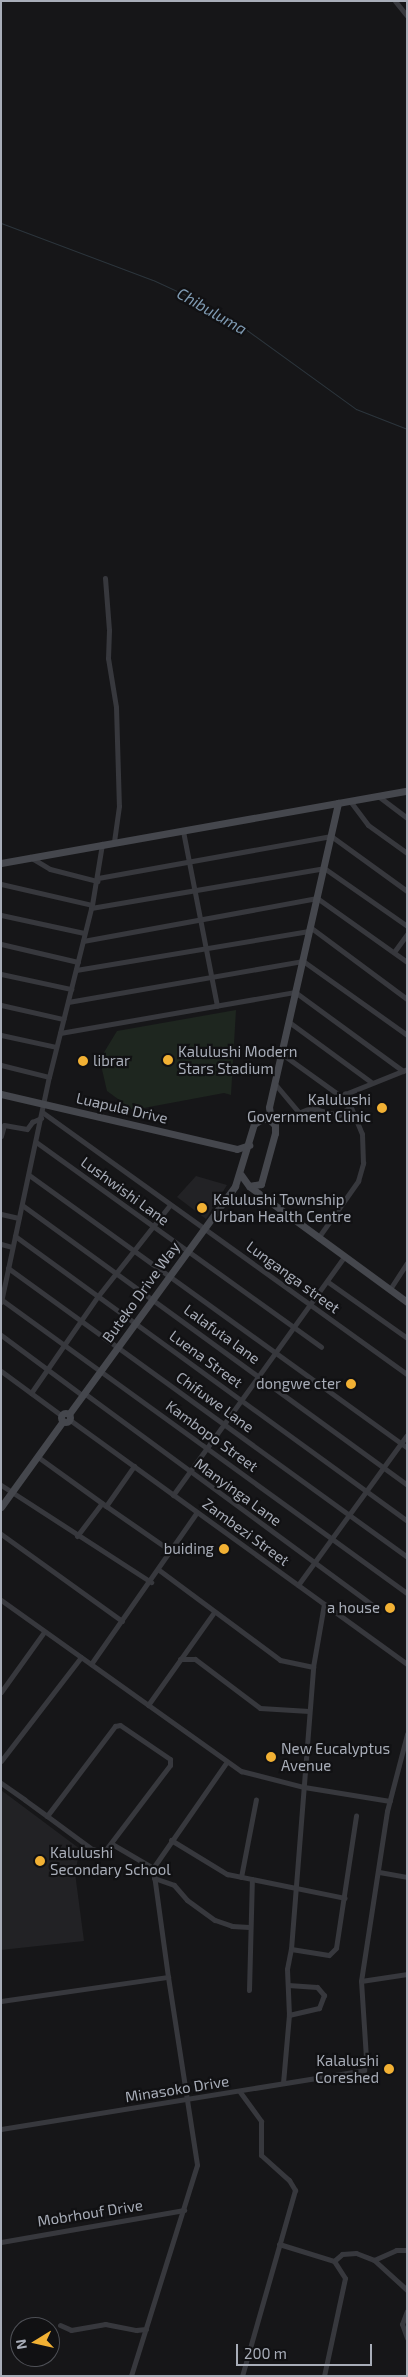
<!DOCTYPE html>
<style>
body{margin:0}
#map{position:relative;width:408px;height:2377px;overflow:hidden;background:#161618;font-family:"Exo 2",sans-serif}
div>[style]{position:absolute}
[style*='--x']{left:calc(var(--x)*1px);top:calc(var(--y)*1px);width:calc(var(--w)*1px);rotate:calc(var(--a)*1deg)}
.built>*{inset:0;background:#222225}
.green>*{inset:0;background:#1e261f}
.stream>*{height:1px;margin:-0.5px;padding:0 0.5px;transform-origin:0.5px;border-radius:0.5px;background:#2c353c}
.street>*{height:5px;margin:-2.5px;padding:0 2.5px;transform-origin:2.5px;border-radius:2.5px;background:#37383d}
.secondary>*{height:7px;margin:-3.5px;padding:0 3.5px;transform-origin:3.5px;border-radius:3.5px;background:#45474d}
.secondary>.ring{margin:-3.5px;padding:0;box-sizing:content-box;background:none;border:7px solid #45474d;border-radius:50%}
.dots>*{width:14px;height:14px;translate:-50% -50%;box-sizing:border-box;border:2px solid #111113;border-radius:50%}
span{translate:-50% -50%;white-space:nowrap;text-align:center;line-height:1.15;-webkit-text-stroke:4.5px #111113;paint-order:stroke}
.poi-label{font-size:15px;color:#a8adb8}
.left{translate:0 -50%;text-align:left}
.right{translate:-100% -50%;text-align:right}
.street-label{font-size:15px;color:#a8adb8}
.water-label{font-size:16px;color:#7f9bb3;font-style:italic}
.frame{position:absolute;inset:0;border:2px solid #a8adb8;pointer-events:none}
.north{position:absolute;left:10px;top:2317px;width:50px;height:50px;box-sizing:border-box;background:#111113;border:1px solid #4d4f55;border-radius:50%;rotate:261deg;font-size:14px;font-weight:700;line-height:20px;text-align:center;color:#a8adb8}
.north::after{content:'';display:block;margin:auto;width:18px;height:22px;background:#f2b134;clip-path:polygon(50% 0,100% 100%,50% 72%,0 100%)}
.scale{position:absolute;left:236px;top:2344px;width:136px;height:22px;box-sizing:border-box;border:2px solid #a8adb8;border-top:0;padding-left:6px;font-size:15px;line-height:18px;white-space:nowrap;color:#a8adb8;-webkit-text-stroke:4px #111113;paint-order:stroke}
</style>
<div id="map">
<div class="built">
<i style="clip-path:polygon(196px 1176px,227px 1185px,206px 1219px,177px 1197px)"></i>
<i style="clip-path:polygon(1px 1790px,80px 1849px,75px 1873px,84px 1941px,1px 1950px)"></i>
</div>
<div class="green">
<i style="clip-path:polygon(236px 1010px,231px 1095px,224px 1093px,133px 1110px,107px 1091px,101px 1065px,103px 1054px,117px 1031px)"></i>
</div>
<div class="stream">
<i style="--x:1;--y:223;--w:162;--a:20.6"></i>
<i style="--x:153;--y:280;--w:60;--a:24.8"></i>
<i style="--x:207;--y:305;--w:30;--a:30"></i>
<i style="--x:233;--y:320;--w:152;--a:35.9"></i>
<i style="--x:356;--y:409;--w:55;--a:21.4"></i>
</div>
<div class="street">
<i style="--x:395;--y:1;--w:19;--a:51"></i>
<i style="--x:105;--y:578;--w:52;--a:85.6"></i>
<i style="--x:109;--y:630;--w:28;--a:92"></i>
<i style="--x:108;--y:658;--w:50;--a:80.7"></i>
<i style="--x:116;--y:707;--w:99;--a:88.3"></i>
<i style="--x:119;--y:806;--w:37;--a:98"></i>
<i style="--x:378;--y:796;--w:36;--a:37"></i>
<i style="--x:350;--y:801;--w:30;--a:53"></i>
<i style="--x:368;--y:825;--w:48;--a:35.7"></i>
<i style="--x:183;--y:831;--w:178;--a:79"></i>
<i style="--x:30;--y:857;--w:23;--a:31"></i>
<i style="--x:50;--y:869;--w:49;--a:14.3"></i>
<i style="--x:98;--y:878;--w:237;--a:-10.2"></i>
<i style="--x:331;--y:836;--w:94;--a:35.9"></i>
<i style="--x:1;--y:884;--w:93;--a:13"></i>
<i style="--x:91;--y:908;--w:236;--a:-9.7"></i>
<i style="--x:324;--y:868;--w:101;--a:34.9"></i>
<i style="--x:1;--y:915;--w:85;--a:12.2"></i>
<i style="--x:310;--y:927;--w:121;--a:36.6"></i>
<i style="--x:83;--y:941;--w:238;--a:-10.4"></i>
<i style="--x:317;--y:898;--w:110;--a:35.4"></i>
<i style="--x:1;--y:944;--w:79;--a:13.2"></i>
<i style="--x:394;--y:952;--w:22;--a:-54"></i>
<i style="--x:76;--y:970;--w:236;--a:-9.5"></i>
<i style="--x:1;--y:974;--w:72;--a:12.1"></i>
<i style="--x:68;--y:1002;--w:239;--a:-9.9"></i>
<i style="--x:303;--y:961;--w:128;--a:35.4"></i>
<i style="--x:1;--y:1005;--w:64;--a:12.7"></i>
<i style="--x:289;--y:1022;--w:102;--a:36.2"></i>
<i style="--x:60;--y:1033;--w:239;--a:-9.9"></i>
<i style="--x:295;--y:992;--w:134;--a:36.2"></i>
<i style="--x:1;--y:1035;--w:56;--a:12.3"></i>
<i style="--x:282;--y:1054;--w:70;--a:35.7"></i>
<i style="--x:1;--y:1065;--w:49;--a:14"></i>
<i style="--x:275;--y:1084;--w:38;--a:50"></i>
<i style="--x:310;--y:1108;--w:30;--a:14"></i>
<i style="--x:339;--y:1115;--w:15;--a:-37"></i>
<i style="--x:42;--y:1112;--w:449;--a:35.7"></i>
<i style="--x:273;--y:1123;--w:144;--a:-21.9"></i>
<i style="--x:1;--y:1136;--w:11;--a:-75"></i>
<i style="--x:4;--y:1125;--w:23;--a:10"></i>
<i style="--x:27;--y:1129;--w:9;--a:-54"></i>
<i style="--x:32;--y:1122;--w:10;--a:-24"></i>
<i style="--x:36;--y:1142;--w:351;--a:35.7"></i>
<i style="--x:29;--y:1175;--w:466;--a:35.8"></i>
<i style="--x:22;--y:1205;--w:476;--a:36"></i>
<i style="--x:1;--y:1214;--w:18;--a:13"></i>
<i style="--x:15;--y:1236;--w:485;--a:36"></i>
<i style="--x:318;--y:1238;--w:70;--a:-54.9"></i>
<i style="--x:358;--y:1181;--w:19;--a:-74"></i>
<i style="--x:363;--y:1163;--w:29;--a:-92"></i>
<i style="--x:362;--y:1134;--w:44;--a:-112.5"></i>
<i style="--x:1;--y:1244;--w:11;--a:15"></i>
<i style="--x:8;--y:1268;--w:493;--a:35.9"></i>
<i style="--x:328;--y:1282;--w:97;--a:35.3"></i>
<i style="--x:390;--y:1289;--w:31;--a:-57"></i>
<i style="--x:2;--y:1300;--w:500;--a:35.9"></i>
<i style="--x:1;--y:1302;--w:230;--a:-78"></i>
<i style="--x:49;--y:1077;--w:177;--a:-76"></i>
<i style="--x:92;--y:905;--w:62;--a:-80.7"></i>
<i style="--x:1;--y:1335;--w:102;--a:36.6"></i>
<i style="--x:1;--y:1371;--w:76;--a:36.4"></i>
<i style="--x:31;--y:1393;--w:118;--a:-55.4"></i>
<i style="--x:98;--y:1296;--w:115;--a:-51.7"></i>
<i style="--x:84;--y:1393;--w:363;--a:36.3"></i>
<i style="--x:70;--y:1420;--w:416;--a:35.9"></i>
<i style="--x:38;--y:1457;--w:84;--a:35.8"></i>
<i style="--x:106;--y:1506;--w:49;--a:-55"></i>
<i style="--x:1;--y:1485;--w:179;--a:32.9"></i>
<i style="--x:173;--y:1495;--w:293;--a:-54.3"></i>
<i style="--x:106;--y:1506;--w:79;--a:34.7"></i>
<i style="--x:1;--y:1534;--w:149;--a:35.7"></i>
<i style="--x:77;--y:1536;--w:41;--a:-52.9"></i>
<i style="--x:159;--y:1570;--w:151;--a:36.6"></i>
<i style="--x:280;--y:1660;--w:34;--a:12"></i>
<i style="--x:298;--y:1585;--w:185;--a:-54"></i>
<i style="--x:1;--y:1600;--w:295;--a:35.5"></i>
<i style="--x:241;--y:1771;--w:65;--a:14.3"></i>
<i style="--x:304;--y:1787;--w:87;--a:9.2"></i>
<i style="--x:180;--y:1659;--w:15;--a:0"></i>
<i style="--x:195;--y:1659;--w:81;--a:37"></i>
<i style="--x:260;--y:1708;--w:49;--a:3.5"></i>
<i style="--x:91;--y:1664;--w:185;--a:-55.1"></i>
<i style="--x:1;--y:1692;--w:74;--a:-54.4"></i>
<i style="--x:148;--y:1705;--w:114;--a:-54.6"></i>
<i style="--x:1;--y:1761;--w:131;--a:-52.4"></i>
<i style="--x:1;--y:1783;--w:29;--a:35"></i>
<i style="--x:25;--y:1800;--w:27;--a:36"></i>
<i style="--x:47;--y:1816;--w:56;--a:36.3"></i>
<i style="--x:92;--y:1849;--w:12;--a:14"></i>
<i style="--x:104;--y:1852;--w:109;--a:-52.8"></i>
<i style="--x:170;--y:1765;--w:6;--a:-90"></i>
<i style="--x:170;--y:1759;--w:60;--a:-145.8"></i>
<i style="--x:120;--y:1725;--w:5;--a:169"></i>
<i style="--x:115;--y:1726;--w:113;--a:127.1"></i>
<i style="--x:171;--y:1840;--w:66;--a:31.3"></i>
<i style="--x:227;--y:1874;--w:120;--a:11.5"></i>
<i style="--x:112;--y:1844;--w:48;--a:30.3"></i>
<i style="--x:379;--y:1872;--w:28;--a:10"></i>
<i style="--x:241;--y:1877;--w:79;--a:-79.1"></i>
<i style="--x:154;--y:1878;--w:21;--a:19"></i>
<i style="--x:174;--y:1885;--w:20;--a:49"></i>
<i style="--x:187;--y:1900;--w:34;--a:36"></i>
<i style="--x:215;--y:1920;--w:18;--a:19"></i>
<i style="--x:232;--y:1926;--w:17;--a:3"></i>
<i style="--x:291;--y:1949;--w:38;--a:9"></i>
<i style="--x:329;--y:1955;--w:10;--a:-45"></i>
<i style="--x:336;--y:1948;--w:134;--a:-81.4"></i>
<i style="--x:168;--y:1977;--w:110;--a:-97.8"></i>
<i style="--x:153;--y:1868;--w:128;--a:-55.2"></i>
<i style="--x:361;--y:1981;--w:47;--a:-8.7"></i>
<i style="--x:288;--y:1985;--w:29;--a:4"></i>
<i style="--x:317;--y:1987;--w:11;--a:49"></i>
<i style="--x:324;--y:1995;--w:14;--a:111"></i>
<i style="--x:319;--y:2008;--w:31;--a:167"></i>
<i style="--x:249;--y:1990;--w:111;--a:-88.5"></i>
<i style="--x:1;--y:2001;--w:169;--a:-8.2"></i>
<i style="--x:168;--y:1977;--w:190;--a:81.2"></i>
<i style="--x:197;--y:2165;--w:221;--a:107.4"></i>
<i style="--x:283;--y:2083;--w:68;--a:-85"></i>
<i style="--x:289;--y:2015;--w:46;--a:-92.5"></i>
<i style="--x:287;--y:1969;--w:20;--a:-79"></i>
<i style="--x:291;--y:1949;--w:283;--a:-85.5"></i>
<i style="--x:313;--y:1667;--w:64;--a:-80.1"></i>
<i style="--x:240;--y:2092;--w:36;--a:54"></i>
<i style="--x:261;--y:2121;--w:34;--a:90"></i>
<i style="--x:261;--y:2155;--w:38;--a:42"></i>
<i style="--x:289;--y:2180;--w:12;--a:59"></i>
<i style="--x:295;--y:2190;--w:193;--a:105.9"></i>
<i style="--x:1;--y:2129;--w:368;--a:-9.2"></i>
<i style="--x:364;--y:2070;--w:12;--a:-81"></i>
<i style="--x:366;--y:2058;--w:77;--a:-93.7"></i>
<i style="--x:361;--y:1981;--w:172;--a:-81.3"></i>
<i style="--x:387;--y:1811;--w:80;--a:-75.4"></i>
<i style="--x:1;--y:2242;--w:186;--a:-9.9"></i>
<i style="--x:279;--y:2244;--w:58;--a:17.2"></i>
<i style="--x:334;--y:2261;--w:11;--a:-41"></i>
<i style="--x:342;--y:2254;--w:14;--a:-4"></i>
<i style="--x:356;--y:2253;--w:19;--a:21"></i>
<i style="--x:374;--y:2260;--w:45;--a:42.3"></i>
<i style="--x:374;--y:2260;--w:24;--a:-24"></i>
<i style="--x:396;--y:2250;--w:11;--a:0"></i>
<i style="--x:407;--y:2311;--w:14;--a:111"></i>
<i style="--x:402;--y:2324;--w:15;--a:70"></i>
<i style="--x:60;--y:2325;--w:12;--a:24"></i>
<i style="--x:71;--y:2330;--w:35;--a:-10"></i>
<i style="--x:105;--y:2324;--w:32;--a:11"></i>
<i style="--x:136;--y:2330;--w:10;--a:-6"></i>
<i style="--x:324;--y:2376;--w:100;--a:-77.9"></i>
<i style="--x:345;--y:2278;--w:20;--a:-123"></i>
</div>
<div class="secondary">
<i style="--x:1;--y:863;--w:412;--a:-10.1"></i>
<i style="--x:1;--y:1094;--w:242;--a:13.1"></i>
<i style="--x:237;--y:1149;--w:13;--a:-18"></i>
<i style="--x:271;--y:1121;--w:14;--a:-98"></i>
<i style="--x:269;--y:1107;--w:312;--a:-77.2"></i>
<i style="--x:250;--y:1187;--w:195;--a:36.2"></i>
<i class="ring" style="left:61.5px;top:1413.5px;width:2px;height:2px"></i>
<i style="--x:69;--y:1414;--w:282;--a:-53.9"></i>
<i style="--x:235;--y:1186;--w:65;--a:-73"></i>
<i style="--x:254;--y:1124;--w:9;--a:-32"></i>
<i style="--x:262;--y:1119;--w:7;--a:0"></i>
<i style="--x:269;--y:1119;--w:8;--a:45"></i>
<i style="--x:275;--y:1125;--w:8;--a:90"></i>
<i style="--x:275;--y:1133;--w:53;--a:105.4"></i>
<i style="--x:261;--y:1184;--w:12;--a:171"></i>
<i style="--x:249;--y:1186;--w:14;--a:-126"></i>
<i style="--x:1;--y:1507;--w:106;--a:-54.2"></i>
</div>
<div class="dots">
<i style="left:168px;top:1060px;background:#f2b134"></i>
<i style="left:83px;top:1061px;background:#f2b134"></i>
<i style="left:382px;top:1108px;background:#f2b134"></i>
<i style="left:202px;top:1208px;background:#f2b134"></i>
<i style="left:351px;top:1384px;background:#f2b134"></i>
<i style="left:224px;top:1549px;background:#f2b134"></i>
<i style="left:390px;top:1608px;background:#f2b134"></i>
<i style="left:271px;top:1757px;background:#f2b134"></i>
<i style="left:40px;top:1861px;background:#f2b134"></i>
<i style="left:389px;top:2069px;background:#f2b134"></i>
</div>
<div class="poi-label">
<span class="left" style="left:178px;top:1060px">Kalulushi Modern<br>Stars Stadium</span>
<span class="left" style="left:93px;top:1061px">librar</span>
<span class="right" style="left:371px;top:1108px">Kalulushi<br>Government Clinic</span>
<span class="left" style="left:213px;top:1208px">Kalulushi Township<br>Urban Health Centre</span>
<span class="right" style="left:341px;top:1384px">dongwe cter</span>
<span class="right" style="left:214px;top:1549px">buiding</span>
<span class="right" style="left:380px;top:1608px">a house</span>
<span class="left" style="left:281px;top:1757px">New Eucalyptus<br>Avenue</span>
<span class="left" style="left:50px;top:1861px">Kalulushi<br>Secondary School</span>
<span class="right" style="left:379px;top:2069px">Kalalushi<br>Coreshed</span>
</div>
<div class="street-label">
<span style="left:122px;top:1108px;rotate:13deg">Luapula Drive</span>
<span style="left:125px;top:1191px;rotate:36deg">Lushwishi Lane</span>
<span style="left:293px;top:1277px;rotate:36deg">Lunganga street</span>
<span style="left:141px;top:1292px;rotate:-54deg">Buteko Drive Way</span>
<span style="left:222px;top:1334px;rotate:36deg">Lalafuta lane</span>
<span style="left:206px;top:1359px;rotate:36deg">Luena Street</span>
<span style="left:215px;top:1402px;rotate:36deg">Chifuwe Lane</span>
<span style="left:212px;top:1436px;rotate:36deg">Kambopo Street</span>
<span style="left:238px;top:1492px;rotate:36deg">Manyinga Lane</span>
<span style="left:246px;top:1532px;rotate:36deg">Zambezi Street</span>
<span style="left:177px;top:2089px;rotate:-9deg">Minasoko Drive</span>
<span style="left:90px;top:2213px;rotate:-9deg">Mobrhouf Drive</span>
</div>
<div class="water-label">
<span style="left:212px;top:311px;rotate:30deg">Chibuluma</span>
</div>
<div class="frame"></div>
<div class="north">N</div>
<div class="scale">200 m</div>
</div>
